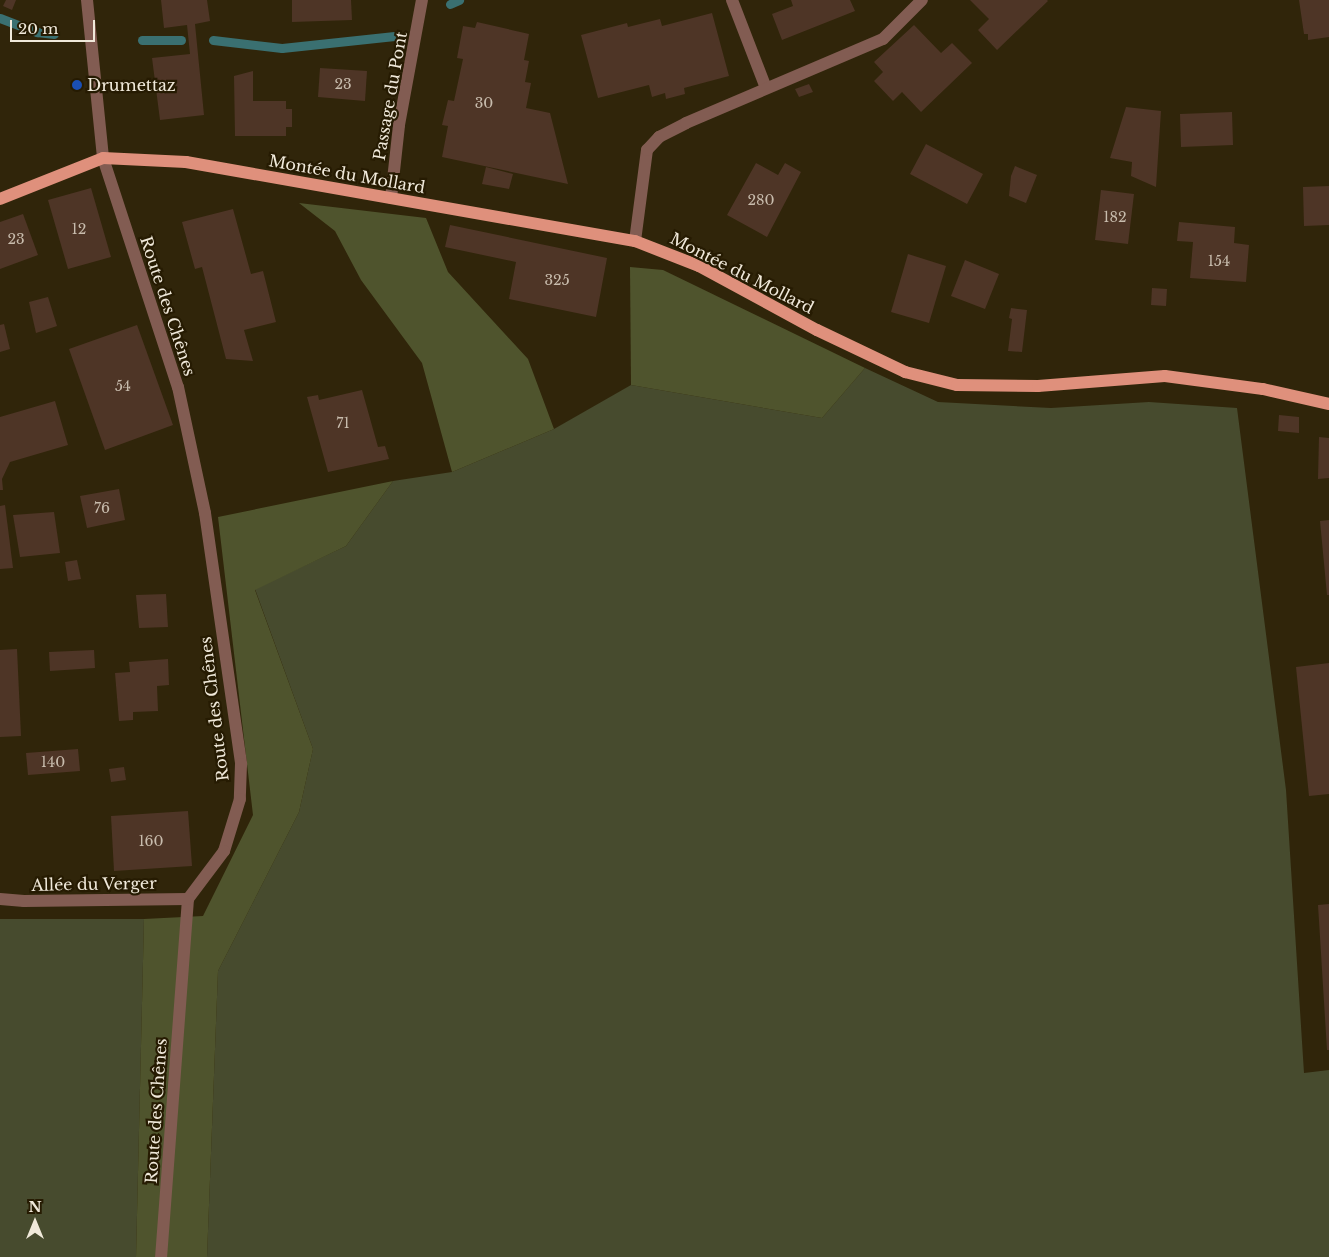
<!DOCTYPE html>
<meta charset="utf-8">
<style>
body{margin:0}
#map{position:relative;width:1329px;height:1257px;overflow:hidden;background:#30250a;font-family:"Libre Baskerville",serif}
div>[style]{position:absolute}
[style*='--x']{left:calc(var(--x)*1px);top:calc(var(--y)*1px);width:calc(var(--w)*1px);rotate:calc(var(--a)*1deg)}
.green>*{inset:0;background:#474b2e}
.forest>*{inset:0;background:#4f542d}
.stream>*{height:9px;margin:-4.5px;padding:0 4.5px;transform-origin:4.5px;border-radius:4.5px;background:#3a7071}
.building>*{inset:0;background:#4e3526}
.minor>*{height:12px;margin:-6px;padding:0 6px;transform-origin:6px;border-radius:6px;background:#825c52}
.major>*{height:12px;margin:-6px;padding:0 6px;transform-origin:6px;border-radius:6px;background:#df907c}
.dots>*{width:14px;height:14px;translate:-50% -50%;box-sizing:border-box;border:2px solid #261b02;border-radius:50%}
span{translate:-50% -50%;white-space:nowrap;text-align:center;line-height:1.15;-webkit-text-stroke:4.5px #261b02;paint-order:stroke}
.number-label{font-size:14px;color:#c8bcad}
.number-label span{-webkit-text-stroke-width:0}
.poi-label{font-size:16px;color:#f0e9da}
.left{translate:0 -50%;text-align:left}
.street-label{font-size:16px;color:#f0e9da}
.north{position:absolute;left:10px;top:1197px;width:50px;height:50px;-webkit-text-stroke:4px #261b02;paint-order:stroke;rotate:0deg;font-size:14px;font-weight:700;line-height:20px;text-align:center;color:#f0e9da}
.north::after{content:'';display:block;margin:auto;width:18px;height:22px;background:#f0e9da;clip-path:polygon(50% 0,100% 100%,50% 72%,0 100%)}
.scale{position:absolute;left:10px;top:20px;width:85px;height:22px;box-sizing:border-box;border:2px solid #f0e9da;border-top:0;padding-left:6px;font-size:15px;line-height:18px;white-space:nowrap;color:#f0e9da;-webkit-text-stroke:4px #261b02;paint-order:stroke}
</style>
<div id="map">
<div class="green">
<i style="clip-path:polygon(865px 368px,938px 402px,1051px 408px,1149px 402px,1237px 408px,1286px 790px,1304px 1073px,1329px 1070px,1329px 1257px,207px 1257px,218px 971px,299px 812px,313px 749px,255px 589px,346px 546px,393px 481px,452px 472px,554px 429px,631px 385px,822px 418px)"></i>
<i style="clip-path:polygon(0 919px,144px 919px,136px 1257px,0 1257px)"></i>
</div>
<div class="forest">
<i style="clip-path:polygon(299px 203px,426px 218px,448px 272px,528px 359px,554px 429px,452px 472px,422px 363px,361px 280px,335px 231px)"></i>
<i style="clip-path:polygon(630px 267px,663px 270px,865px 368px,822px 418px,631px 385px)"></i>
<i style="clip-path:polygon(393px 481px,346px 546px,255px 590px,313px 749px,299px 812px,218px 971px,207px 1257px,136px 1257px,144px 919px,203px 916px,253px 815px,218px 517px)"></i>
</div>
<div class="stream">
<i style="--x:450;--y:4;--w:10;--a:-24"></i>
<i style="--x:0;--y:18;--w:40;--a:21"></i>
<i style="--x:37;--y:32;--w:17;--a:7"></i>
<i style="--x:142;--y:40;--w:39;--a:0"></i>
<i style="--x:213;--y:40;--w:69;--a:6.6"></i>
<i style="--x:282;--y:48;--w:113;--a:-6.1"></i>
</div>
<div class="building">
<i style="clip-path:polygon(6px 0,16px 0,12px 10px,3px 6px)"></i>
<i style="clip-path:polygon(161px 0,207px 0,210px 21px,195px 24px,204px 115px,160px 120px,152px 58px,190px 54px,187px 25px,164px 28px)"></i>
<i style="clip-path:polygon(292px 0,351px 0,352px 20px,292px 22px)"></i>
<i style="clip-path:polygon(791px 0,850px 0,855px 11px,782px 40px,772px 14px,793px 6px)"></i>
<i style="clip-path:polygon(970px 0,1047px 0,1048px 1px,997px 50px,978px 30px,989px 19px)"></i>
<i style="clip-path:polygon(1299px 0,1329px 0,1329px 37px,1308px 40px,1308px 34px,1304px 34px)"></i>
<i style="clip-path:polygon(712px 13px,729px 76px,684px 88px,685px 94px,666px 99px,665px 93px,652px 97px,649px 85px,598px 98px,581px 35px,627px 23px,628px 27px,660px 19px,662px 26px)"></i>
<i style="clip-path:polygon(477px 22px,529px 34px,524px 60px,529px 61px,525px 82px,531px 83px,526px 108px,550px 113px,568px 184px,442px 157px,448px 126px,442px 125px,448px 100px,454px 101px,463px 59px,457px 58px,463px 26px,475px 28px)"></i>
<i style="clip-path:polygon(914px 25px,941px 53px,952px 43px,972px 63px,921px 112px,902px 92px,893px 101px,874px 81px,883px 72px,874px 62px)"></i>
<i style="clip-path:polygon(320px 68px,367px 71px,365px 101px,318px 97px)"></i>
<i style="clip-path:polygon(253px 71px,253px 101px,286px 101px,286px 109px,292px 109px,292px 127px,286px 127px,286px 136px,235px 136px,234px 76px)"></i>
<i style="clip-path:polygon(809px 84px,813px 92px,799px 97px,795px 89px)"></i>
<i style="clip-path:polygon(1126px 107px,1161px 111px,1156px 187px,1131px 176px,1132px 162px,1110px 158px)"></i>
<i style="clip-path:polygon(1232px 112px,1233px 145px,1181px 147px,1180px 114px)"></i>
<i style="clip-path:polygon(926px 144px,983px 174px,967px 204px,910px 174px)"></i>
<i style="clip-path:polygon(756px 163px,778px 175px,785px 163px,801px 172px,767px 237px,727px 215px)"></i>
<i style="clip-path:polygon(1015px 166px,1037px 175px,1026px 203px,1009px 196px,1011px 176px)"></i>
<i style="clip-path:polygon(486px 167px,513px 174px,509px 189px,482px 184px)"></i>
<i style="clip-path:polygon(1329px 186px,1329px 225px,1304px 226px,1303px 187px)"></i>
<i style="clip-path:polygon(91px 188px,111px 257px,68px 269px,48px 200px)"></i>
<i style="clip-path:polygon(1101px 190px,1134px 194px,1128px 244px,1095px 240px)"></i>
<i style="clip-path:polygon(233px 209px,251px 274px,263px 271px,276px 322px,244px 330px,253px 361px,226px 359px,202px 267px,195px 269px,182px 222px)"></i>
<i style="clip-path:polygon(23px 214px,38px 255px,0 269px,0 222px)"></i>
<i style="clip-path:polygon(1179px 222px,1235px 227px,1234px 243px,1249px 245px,1246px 282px,1190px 278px,1193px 242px,1177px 241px)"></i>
<i style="clip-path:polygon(450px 225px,607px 258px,596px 317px,509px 299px,516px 262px,445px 247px)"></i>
<i style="clip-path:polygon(908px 254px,946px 266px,929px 323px,891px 312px)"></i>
<i style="clip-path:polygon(965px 260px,999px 274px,985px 309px,951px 296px)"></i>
<i style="clip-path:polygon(1152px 288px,1167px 289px,1166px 306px,1151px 305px)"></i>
<i style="clip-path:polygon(48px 297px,57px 326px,36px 333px,29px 302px)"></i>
<i style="clip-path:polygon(1011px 308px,1027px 310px,1022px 352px,1008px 351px,1012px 319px,1009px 318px)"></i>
<i style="clip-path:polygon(4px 324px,10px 349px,0 352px,0 325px)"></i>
<i style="clip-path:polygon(137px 325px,173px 425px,105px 450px,69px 349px)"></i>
<i style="clip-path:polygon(362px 390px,378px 447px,385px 446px,389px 459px,328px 472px,307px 397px,318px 395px,319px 400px)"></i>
<i style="clip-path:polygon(55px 401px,68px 445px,10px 462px,2px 479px,3px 490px,0 490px,0 417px)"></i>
<i style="clip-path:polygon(1279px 415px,1299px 417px,1299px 433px,1278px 431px)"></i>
<i style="clip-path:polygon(1319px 437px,1329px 438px,1329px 478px,1318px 479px)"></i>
<i style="clip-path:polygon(119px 489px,125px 520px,87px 528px,80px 496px)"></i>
<i style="clip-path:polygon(5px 505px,13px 568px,0 569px,0 506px)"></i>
<i style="clip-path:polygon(54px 512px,60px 553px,20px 557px,13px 515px)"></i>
<i style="clip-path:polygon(1329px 520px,1329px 595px,1327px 595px,1320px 521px)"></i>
<i style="clip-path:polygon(77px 560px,81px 579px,68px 581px,65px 562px)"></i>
<i style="clip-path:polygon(166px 594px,168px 627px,139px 628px,136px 595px)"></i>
<i style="clip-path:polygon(17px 649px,21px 736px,0 737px,0 650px)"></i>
<i style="clip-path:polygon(94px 650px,95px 668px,50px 671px,49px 652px)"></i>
<i style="clip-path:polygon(168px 659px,169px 685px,157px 686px,158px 711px,133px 712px,133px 720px,119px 721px,115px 673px,130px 672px,129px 662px)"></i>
<i style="clip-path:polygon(1329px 663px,1329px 794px,1309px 796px,1296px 667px)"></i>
<i style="clip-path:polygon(78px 749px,80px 771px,28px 775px,26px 753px)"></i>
<i style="clip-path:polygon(124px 767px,126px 780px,111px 782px,109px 769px)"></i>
<i style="clip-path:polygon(188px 811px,192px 866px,114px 871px,111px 816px)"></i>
<i style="clip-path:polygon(1329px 904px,1329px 1050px,1327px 1050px,1318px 905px)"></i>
</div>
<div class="minor">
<i style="--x:87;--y:0;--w:159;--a:84.2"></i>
<i style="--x:103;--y:158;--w:241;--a:71.9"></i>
<i style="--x:178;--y:387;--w:129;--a:77.9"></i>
<i style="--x:205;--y:513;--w:254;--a:81.8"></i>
<i style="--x:241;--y:764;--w:35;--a:92"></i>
<i style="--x:240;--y:799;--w:54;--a:107.1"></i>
<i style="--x:224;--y:851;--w:60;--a:126.9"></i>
<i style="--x:188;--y:899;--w:359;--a:94.3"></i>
<i style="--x:732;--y:0;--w:94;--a:68.9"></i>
<i style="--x:391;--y:198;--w:73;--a:-83.7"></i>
<i style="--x:399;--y:125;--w:127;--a:-79.6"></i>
<i style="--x:635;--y:241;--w:92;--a:-82.5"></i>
<i style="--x:647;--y:150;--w:18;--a:-47"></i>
<i style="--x:659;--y:137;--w:30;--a:-27"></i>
<i style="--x:686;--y:123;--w:214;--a:-23.1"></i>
<i style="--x:883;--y:39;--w:55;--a:-45"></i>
<i style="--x:0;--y:899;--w:24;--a:5"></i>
<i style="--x:24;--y:901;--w:164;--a:-0.7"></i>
</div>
<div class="major">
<i style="--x:0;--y:199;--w:111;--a:-21.7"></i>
<i style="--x:103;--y:158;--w:83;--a:2.8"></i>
<i style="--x:186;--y:162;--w:456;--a:10"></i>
<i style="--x:635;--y:241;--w:69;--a:21.3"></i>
<i style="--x:699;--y:266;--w:134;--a:28.5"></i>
<i style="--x:817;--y:330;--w:98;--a:25.5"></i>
<i style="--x:905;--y:372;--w:54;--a:14"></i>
<i style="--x:957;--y:385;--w:81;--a:0.7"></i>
<i style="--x:1038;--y:386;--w:127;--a:-4.5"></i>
<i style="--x:1165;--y:376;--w:99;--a:7.6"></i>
<i style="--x:1263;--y:389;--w:68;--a:12.8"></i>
</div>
<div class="dots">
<i style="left:77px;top:85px;background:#1a4fb4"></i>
</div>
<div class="number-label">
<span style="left:343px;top:84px">23</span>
<span style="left:484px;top:103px">30</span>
<span style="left:761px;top:200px">280</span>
<span style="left:1115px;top:217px">182</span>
<span style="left:79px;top:229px">12</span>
<span style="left:16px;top:239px">23</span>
<span style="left:1219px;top:261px">154</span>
<span style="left:557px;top:280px">325</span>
<span style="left:123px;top:386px">54</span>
<span style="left:343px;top:423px">71</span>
<span style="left:102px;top:508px">76</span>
<span style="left:53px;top:762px">140</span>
<span style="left:151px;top:841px">160</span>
</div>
<div class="poi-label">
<span class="left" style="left:87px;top:85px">Drumettaz</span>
</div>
<div class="street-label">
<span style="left:390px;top:96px;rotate:-80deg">Passage du Pont</span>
<span style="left:347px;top:174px;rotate:10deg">Montée du Mollard</span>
<span style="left:742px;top:273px;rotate:27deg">Montée du Mollard</span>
<span style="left:168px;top:306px;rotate:72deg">Route des Chênes</span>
<span style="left:214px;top:709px;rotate:-97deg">Route des Chênes</span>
<span style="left:94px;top:884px;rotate:-1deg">Allée du Verger</span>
<span style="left:156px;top:1111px;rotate:-86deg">Route des Chênes</span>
</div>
<div class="north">N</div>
<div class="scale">20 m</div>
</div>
